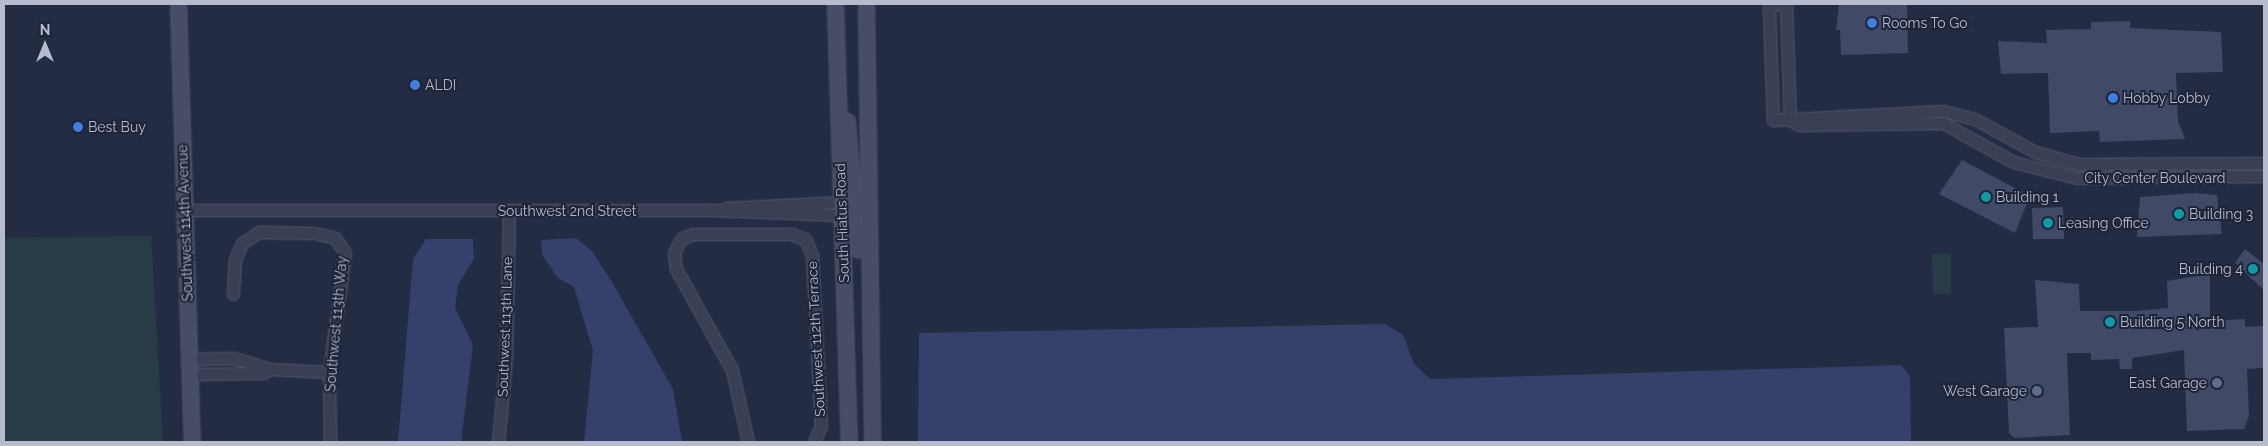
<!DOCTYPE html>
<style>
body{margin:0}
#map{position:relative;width:2268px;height:446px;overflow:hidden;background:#242c44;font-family:Raleway,sans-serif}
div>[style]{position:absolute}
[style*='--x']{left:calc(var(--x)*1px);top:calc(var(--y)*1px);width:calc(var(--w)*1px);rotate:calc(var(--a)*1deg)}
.green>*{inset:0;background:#273c45}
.water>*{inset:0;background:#35416b}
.building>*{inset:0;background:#404965}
.roads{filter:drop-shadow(0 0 1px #545a6e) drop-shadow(0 0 1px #545a6e)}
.street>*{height:11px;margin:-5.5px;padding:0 5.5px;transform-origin:5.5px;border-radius:5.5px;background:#393f54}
.secondary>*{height:15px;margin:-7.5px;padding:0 7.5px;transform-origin:7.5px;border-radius:7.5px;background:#474d67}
.dots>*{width:14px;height:14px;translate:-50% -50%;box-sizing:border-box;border:2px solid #1e2439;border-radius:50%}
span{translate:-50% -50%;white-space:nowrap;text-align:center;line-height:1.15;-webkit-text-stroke:4px #1e2439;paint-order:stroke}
.poi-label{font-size:14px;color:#b6bbcd}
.left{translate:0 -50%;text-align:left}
.right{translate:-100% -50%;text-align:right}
.street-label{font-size:14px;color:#b6bbcd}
.frame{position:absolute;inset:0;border:5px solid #b6bbcd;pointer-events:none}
.north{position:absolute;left:20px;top:20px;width:50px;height:50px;-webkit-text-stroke:4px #1e2439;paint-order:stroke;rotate:0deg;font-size:14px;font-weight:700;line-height:20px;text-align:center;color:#b6bbcd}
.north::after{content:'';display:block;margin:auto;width:18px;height:22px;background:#b6bbcd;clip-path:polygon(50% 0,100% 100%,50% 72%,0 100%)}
</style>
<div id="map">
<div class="green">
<i style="clip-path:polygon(151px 236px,163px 442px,4px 442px,4px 238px)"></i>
<i style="clip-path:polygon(1951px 253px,1951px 294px,1933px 294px,1932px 254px)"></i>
</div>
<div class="water">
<i style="clip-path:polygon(576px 238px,591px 250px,609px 277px,673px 389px,682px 442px,584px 442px,593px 351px,574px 287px,558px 278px,542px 255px,541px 240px)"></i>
<i style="clip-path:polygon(426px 239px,473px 239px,474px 259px,458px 285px,455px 308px,473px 345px,461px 442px,398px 442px,413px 259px)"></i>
<i style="clip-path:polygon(1385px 324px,1403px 335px,1414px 364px,1430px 379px,1901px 365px,1910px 376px,1911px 442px,918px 442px,919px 333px)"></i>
</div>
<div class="building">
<i style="clip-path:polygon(1839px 4px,1907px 4px,1908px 53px,1841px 55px,1840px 30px,1836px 30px)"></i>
<i style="clip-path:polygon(2130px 21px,2130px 28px,2221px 32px,2223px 72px,2176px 73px,2178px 121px,2185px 139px,2100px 142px,2099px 131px,2050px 133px,2048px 73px,2001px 74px,1998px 41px,2047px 43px,2046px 30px,2091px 29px,2091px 22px)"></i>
<i style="clip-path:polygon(1962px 160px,2030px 196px,2015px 233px,1939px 194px)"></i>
<i style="clip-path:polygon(2196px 193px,2217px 195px,2222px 234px,2137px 237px,2140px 197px)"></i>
<i style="clip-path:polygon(2063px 207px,2064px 239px,2033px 239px,2032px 208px)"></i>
<i style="clip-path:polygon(2245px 249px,2264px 264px,2264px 290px,2235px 263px)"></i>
<i style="clip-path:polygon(2210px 274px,2210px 321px,2245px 319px,2245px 327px,2264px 326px,2264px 368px,2247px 369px,2249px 416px,2244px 429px,2187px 431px,2184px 350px,2132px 358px,2132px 369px,2120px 369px,2119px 359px,2091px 360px,2091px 353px,2067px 353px,2070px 435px,2014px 438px,2009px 433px,2004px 328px,2038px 327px,2035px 280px,2079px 284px,2080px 311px,2135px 311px,2168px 308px,2167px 281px)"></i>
</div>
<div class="roads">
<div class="street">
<i style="--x:1775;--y:4;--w:7;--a:146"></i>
<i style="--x:1769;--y:8;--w:112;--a:88"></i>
<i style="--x:1773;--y:120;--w:170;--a:-3"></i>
<i style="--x:1943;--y:111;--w:33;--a:14"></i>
<i style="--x:1975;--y:119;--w:68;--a:28.8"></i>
<i style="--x:2035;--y:152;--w:46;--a:15.3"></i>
<i style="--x:2079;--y:164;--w:185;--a:-0.3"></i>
<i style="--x:1780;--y:4;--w:6;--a:18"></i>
<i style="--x:1786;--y:6;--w:114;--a:88"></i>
<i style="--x:1790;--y:120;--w:10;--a:29"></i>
<i style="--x:1799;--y:125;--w:144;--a:-0.8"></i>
<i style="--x:1943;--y:123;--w:80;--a:29.1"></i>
<i style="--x:2013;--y:162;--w:66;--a:14"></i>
<i style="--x:2077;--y:178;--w:187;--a:-0.6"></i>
<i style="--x:725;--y:208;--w:117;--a:-2.9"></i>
<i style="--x:184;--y:210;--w:527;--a:0"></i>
<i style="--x:711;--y:210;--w:131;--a:2.2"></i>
<i style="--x:233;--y:294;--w:34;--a:-87"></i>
<i style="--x:235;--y:260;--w:18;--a:-68"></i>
<i style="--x:242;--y:243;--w:20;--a:-33"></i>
<i style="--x:259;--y:232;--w:55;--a:1"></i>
<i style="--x:314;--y:233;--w:22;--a:13"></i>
<i style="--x:335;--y:238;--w:18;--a:56"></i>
<i style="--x:345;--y:253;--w:120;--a:97.7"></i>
<i style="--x:329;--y:372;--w:70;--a:89.2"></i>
<i style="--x:189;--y:359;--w:45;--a:-1.3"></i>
<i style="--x:234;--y:358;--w:38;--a:17"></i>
<i style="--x:270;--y:369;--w:59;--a:2.9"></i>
<i style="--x:190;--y:374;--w:73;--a:-0.8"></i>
<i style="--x:263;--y:373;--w:8;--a:-30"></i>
<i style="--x:498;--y:442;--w:85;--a:-84.6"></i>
<i style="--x:506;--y:357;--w:146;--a:-88.8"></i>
<i style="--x:748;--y:442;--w:74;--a:-102.5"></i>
<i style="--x:732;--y:370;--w:115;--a:-119"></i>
<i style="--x:676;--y:269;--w:16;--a:-97"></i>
<i style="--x:674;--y:253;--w:16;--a:-63"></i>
<i style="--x:681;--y:239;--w:12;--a:-24"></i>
<i style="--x:692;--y:234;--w:99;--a:0"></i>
<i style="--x:791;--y:234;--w:15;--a:20"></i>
<i style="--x:805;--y:239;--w:17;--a:66"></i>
<i style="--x:812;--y:255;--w:171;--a:87"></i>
<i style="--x:821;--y:426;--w:17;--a:114"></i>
</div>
<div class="secondary">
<i style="--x:178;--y:4;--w:438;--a:88.2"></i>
<i style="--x:835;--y:4;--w:438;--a:88.2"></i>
<i style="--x:866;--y:4;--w:438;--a:89.2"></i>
<i style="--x:847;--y:121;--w:66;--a:85.7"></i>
<i style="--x:852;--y:187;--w:31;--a:59"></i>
<i style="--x:842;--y:202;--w:17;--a:54"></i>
<i style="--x:852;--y:216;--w:34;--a:80"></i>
</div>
</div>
<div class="dots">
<i style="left:1872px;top:23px;background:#3f7fe0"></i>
<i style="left:415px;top:85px;background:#3f7fe0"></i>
<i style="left:2113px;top:98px;background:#3f7fe0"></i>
<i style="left:78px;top:127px;background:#3f7fe0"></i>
<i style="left:1986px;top:197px;background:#0f9aa8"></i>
<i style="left:2179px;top:214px;background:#0f9aa8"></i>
<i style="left:2048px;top:223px;background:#0f9aa8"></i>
<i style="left:2253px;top:269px;background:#0f9aa8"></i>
<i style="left:2110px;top:322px;background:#0f9aa8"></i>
<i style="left:2217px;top:383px;background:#5c6f8a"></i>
<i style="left:2037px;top:391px;background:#5c6f8a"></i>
</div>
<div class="poi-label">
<span class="left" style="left:1882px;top:23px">Rooms To Go</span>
<span class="left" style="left:425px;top:85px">ALDI</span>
<span class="left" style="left:2123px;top:98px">Hobby Lobby</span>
<span class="left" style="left:88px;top:127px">Best Buy</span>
<span class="left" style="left:1996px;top:197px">Building 1</span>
<span class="left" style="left:2189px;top:214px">Building 3</span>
<span class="left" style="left:2058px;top:223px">Leasing Office</span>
<span class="right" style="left:2243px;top:269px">Building 4</span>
<span class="left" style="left:2120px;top:322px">Building 5 North</span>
<span class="right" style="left:2207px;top:383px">East Garage</span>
<span class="right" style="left:2027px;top:391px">West Garage</span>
</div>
<div class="street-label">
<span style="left:2155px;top:178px">City Center Boulevard</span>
<span style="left:567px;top:211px">Southwest 2nd Street</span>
<span style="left:185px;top:223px;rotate:-92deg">Southwest 114th Avenue</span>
<span style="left:842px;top:223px;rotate:-92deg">South Hiatus Road</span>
<span style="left:336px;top:324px;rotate:-85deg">Southwest 113th Way</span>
<span style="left:505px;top:327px;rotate:-88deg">Southwest 113th Lane</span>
<span style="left:816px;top:339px;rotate:-93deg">Southwest 112th Terrace</span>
</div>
<div class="frame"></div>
<div class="north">N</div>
</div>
